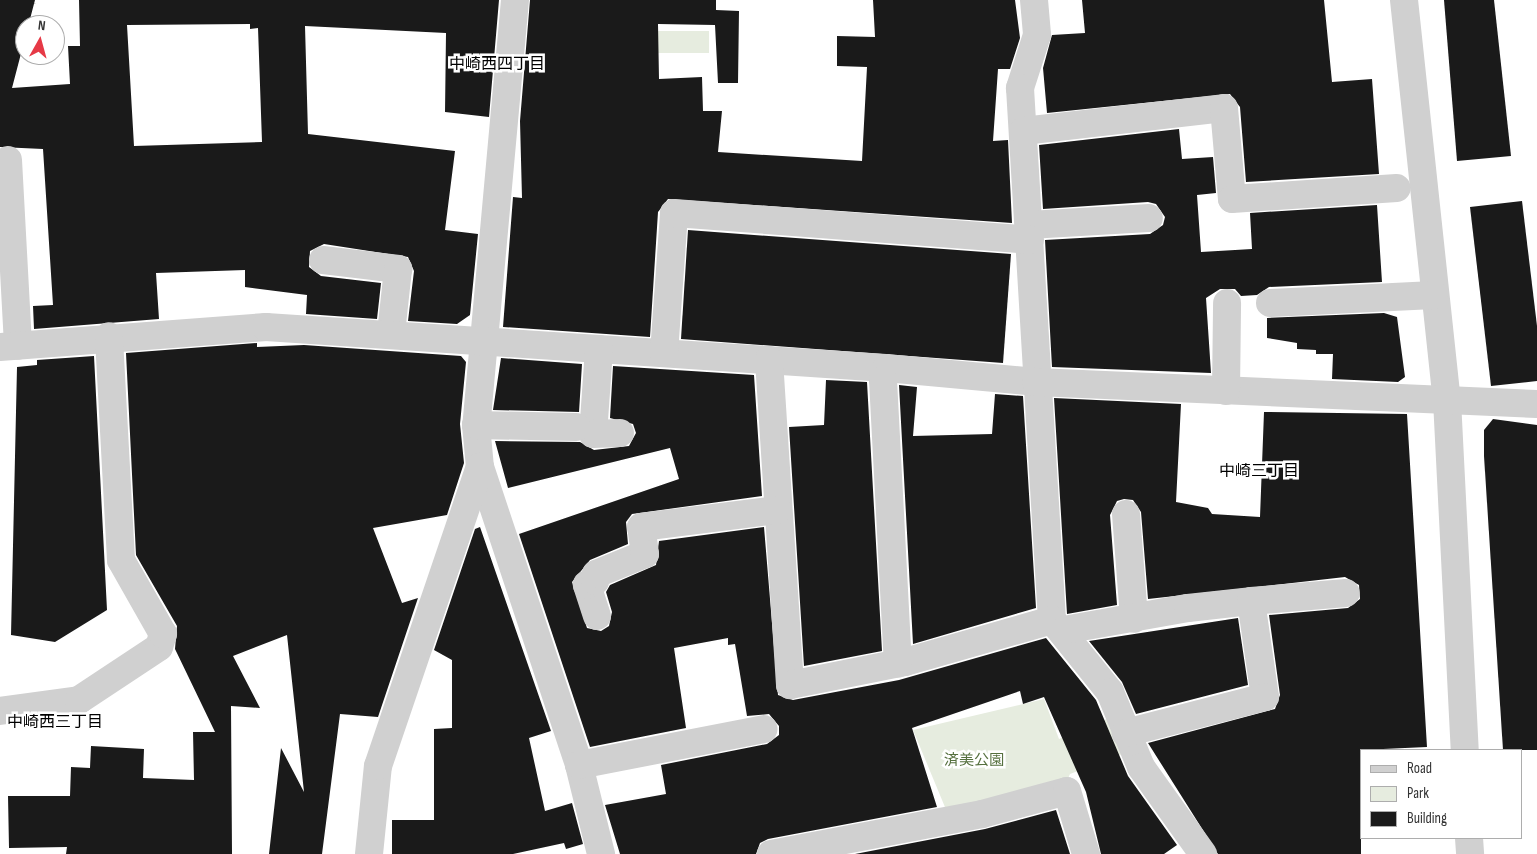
<!DOCTYPE html>
<meta charset="utf-8">
<style>
body{margin:0}
#map{position:relative;width:1537px;height:854px;overflow:hidden;background:#fff;font-family:"Sofia Sans Condensed","Noto Sans JP",sans-serif}
div>[style]{position:absolute}
[style*='--x']{left:calc(var(--x)*1px);top:calc(var(--y)*1px);width:calc(var(--w)*1px);rotate:calc(var(--a)*1deg)}
.green>*{inset:0;background:#e6ecdf}
.building>*{inset:0;background:#1a1a1a}
.minor>*{height:28px;margin:-14px;padding:0 14px;transform-origin:14px;border-radius:14px;background:#d0d0d0}
span{translate:-50% -50%;white-space:nowrap;text-align:center;line-height:1.15;-webkit-text-stroke:5px #fff;paint-order:stroke}
.park-label{font-size:15px;color:#56703f}
.neighbourhood-label{font-size:16px;color:#000}
.legend{position:absolute;left:1360px;top:749px;width:162px;height:90px;box-sizing:border-box;background:#fff;border:1px solid #adadad;margin:0;padding:6px 9px;list-style:none;font-size:15px;color:#333}
.legend li{display:flex;align-items:center;gap:10px;height:25px}
.legend b{width:25px;border:1px solid #adadad}
.north{position:absolute;left:15px;top:15px;width:50px;height:50px;box-sizing:border-box;background:#fff;border:1px solid #adadad;border-radius:50%;rotate:7deg;font-size:14px;font-weight:700;line-height:20px;text-align:center;color:#333}
.north::after{content:'';display:block;margin:auto;width:18px;height:22px;background:#e63946;clip-path:polygon(50% 0,100% 100%,50% 72%,0 100%)}
</style>
<div id="map">
<div class="green">
<i style="clip-path:polygon(594px 31px,709px 31px,709px 53px,594px 53px)"></i>
<i style="clip-path:polygon(1044px 699px,1059px 739px,1109px 718px,1125px 753px,1070px 774px,1066px 783px,947px 812px,913px 730px)"></i>
</div>
<div class="building">
<i style="clip-path:polygon(evenodd,0 0,35px 0,12px 88px,70px 84px,68px 46px,80px 46px,79px 0,499px 0,489px 117px,445px 112px,446px 33px,305px 26px,308px 134px,455px 151px,445px 230px,478px 234px,470px 315px,457px 324px,408px 321px,414px 271px,408px 257px,324px 244px,310px 251px,309px 267px,321px 276px,381px 283px,377px 319px,306px 314px,307px 295px,245px 287px,245px 270px,156px 273px,159px 319px,34px 329px,33px 306px,53px 305px,43px 149px,0 147px,0 0,250px 24px,250px 29px,258px 28px,262px 142px,134px 146px,127px 25px,250px 24px)"></i>
<i style="clip-path:polygon(530px 0,716px 0,716px 10px,739px 11px,738px 83px,718px 83px,715px 25px,658px 24px,659px 79px,702px 77px,703px 111px,722px 111px,718px 152px,862px 161px,867px 67px,837px 66px,837px 36px,875px 37px,873px 0,1015px 0,1020px 38px,1010px 69px,998px 69px,993px 141px,1008px 140px,1012px 223px,668px 199px,658px 212px,650px 337px,503px 327px,513px 197px,522px 198px,520px 121px)"></i>
<i style="clip-path:polygon(1082px 0,1324px 0,1332px 82px,1372px 79px,1379px 174px,1246px 182px,1240px 107px,1230px 94px,1047px 113px,1043px 68px,1052px 35px,1085px 33px)"></i>
<i style="clip-path:polygon(1444px 0,1494px 0,1511px 156px,1457px 161px)"></i>
<i style="clip-path:polygon(1179px 129px,1182px 159px,1213px 157px,1216px 193px,1197px 195px,1201px 252px,1252px 249px,1250px 213px,1377px 205px,1382px 282px,1269px 287px,1257px 295px,1241px 296px,1235px 289px,1220px 289px,1206px 298px,1211px 373px,1052px 367px,1045px 240px,1150px 234px,1163px 225px,1165px 217px,1156px 204px,1148px 202px,1043px 209px,1039px 145px)"></i>
<i style="clip-path:polygon(1522px 201px,1537px 326px,1537px 381px,1491px 386px,1470px 207px)"></i>
<i style="clip-path:polygon(688px 230px,1011px 254px,1003px 363px,681px 339px)"></i>
<i style="clip-path:polygon(1384px 313px,1397px 317px,1405px 377px,1398px 382px,1332px 379px,1333px 354px,1316px 354px,1316px 350px,1297px 349px,1297px 343px,1267px 338px,1267px 318px)"></i>
<i style="clip-path:polygon(257px 343px,257px 347px,304px 345px,461px 356px,466px 362px,460px 424px,464px 463px,447px 515px,373px 528px,402px 603px,418px 598px,378px 717px,340px 714px,322px 854px,269px 854px,281px 748px,304px 792px,287px 635px,233px 656px,260px 708px,231px 706px,232px 854px,66px 854px,67px 847px,9px 848px,8px 796px,70px 796px,71px 767px,90px 768px,91px 746px,144px 749px,143px 778px,194px 780px,193px 732px,215px 732px,175px 649px,177px 626px,136px 555px,126px 353px)"></i>
<i style="clip-path:polygon(94px 356px,107px 610px,55px 642px,11px 635px,17px 367px,37px 365px,37px 360px)"></i>
<i style="clip-path:polygon(501px 358px,582px 364px,579px 412px,493px 410px)"></i>
<i style="clip-path:polygon(613px 366px,754px 375px,762px 496px,632px 514px,626px 522px,628px 544px,590px 560px,572px 582px,587px 628px,601px 631px,609px 626px,612px 612px,606px 592px,610px 585px,656px 565px,659px 541px,764px 527px,778px 695px,793px 700px,899px 680px,1046px 638px,1096px 700px,1128px 776px,1177px 845px,1164px 854px,1101px 854px,1086px 792px,1044px 697px,1023px 704px,1020px 691px,912px 728px,937px 807px,768px 839px,760px 843px,756px 854px,620px 854px,605px 805px,666px 794px,661px 765px,767px 744px,779px 735px,779px 726px,769px 714px,747px 716px,735px 644px,728px 645px,728px 638px,674px 648px,686px 728px,590px 747px,519px 534px,679px 479px,670px 448px,508px 488px,495px 441px,580px 442px,594px 450px,629px 446px,636px 433px,633px 424px,610px 418px)"></i>
<i style="clip-path:polygon(826px 380px,867px 382px,882px 651px,804px 666px,789px 427px,824px 425px)"></i>
<i style="clip-path:polygon(899px 385px,917px 387px,913px 436px,992px 434px,995px 394px,1023px 396px,1036px 608px,913px 644px)"></i>
<i style="clip-path:polygon(1054px 398px,1181px 404px,1176px 502px,1208px 508px,1212px 514px,1260px 517px,1264px 412px,1407px 414px,1427px 747px,1361px 750px,1361px 854px,1218px 854px,1148px 743px,1275px 709px,1280px 695px,1269px 615px,1348px 608px,1360px 599px,1359px 585px,1345px 577px,1148px 599px,1141px 512px,1133px 500px,1124px 499px,1117px 501px,1110px 515px,1117px 605px,1067px 614px)"></i>
<i style="clip-path:polygon(1493px 419px,1537px 425px,1537px 750px,1503px 750px,1484px 456px,1484px 430px)"></i>
<i style="clip-path:polygon(480px 527px,551px 731px,529px 738px,545px 811px,572px 803px,583px 844px,566px 849px,564px 843px,513px 854px,392px 854px,392px 820px,434px 820px,434px 729px,452px 728px,452px 660px,434px 650px,475px 529px)"></i>
<i style="clip-path:polygon(1238px 618px,1248px 685px,1136px 714px,1122px 682px,1089px 641px)"></i>
<i style="clip-path:polygon(1056px 810px,1070px 854px,855px 854px,985px 829px)"></i>
</div>
<div class="minor">
<i style="--x:515;--y:0;--w:427;--a:95.2"></i>
<i style="--x:476;--y:425;--w:42;--a:84.6"></i>
<i style="--x:480;--y:467;--w:314;--a:71.6"></i>
<i style="--x:579;--y:765;--w:92;--a:76.1"></i>
<i style="--x:1034;--y:0;--w:35;--a:85"></i>
<i style="--x:1037;--y:35;--w:56;--a:107.8"></i>
<i style="--x:1020;--y:88;--w:533;--a:86.56"></i>
<i style="--x:1052;--y:620;--w:92;--a:51.1"></i>
<i style="--x:1110;--y:692;--w:81;--a:67.5"></i>
<i style="--x:1141;--y:767;--w:107;--a:54.5"></i>
<i style="--x:1404;--y:0;--w:402;--a:83.9"></i>
<i style="--x:1447;--y:400;--w:350;--a:87.1"></i>
<i style="--x:1023;--y:131;--w:202;--a:-6.5"></i>
<i style="--x:1224;--y:108;--w:91;--a:85"></i>
<i style="--x:1232;--y:199;--w:165;--a:-3.8"></i>
<i style="--x:8;--y:160;--w:186;--a:86.9"></i>
<i style="--x:1029;--y:225;--w:120;--a:-3.3"></i>
<i style="--x:323;--y:260;--w:76;--a:6.8"></i>
<i style="--x:398;--y:269;--w:64;--a:96.2"></i>
<i style="--x:1270;--y:303;--w:164;--a:-2.8"></i>
<i style="--x:0;--y:347;--w:267;--a:-4.3"></i>
<i style="--x:266;--y:327;--w:621;--a:3.78"></i>
<i style="--x:886;--y:368;--w:151;--a:5.3"></i>
<i style="--x:1036;--y:382;--w:501;--a:2.51"></i>
<i style="--x:599;--y:349;--w:85;--a:94"></i>
<i style="--x:593;--y:434;--w:27;--a:-2"></i>
<i style="--x:664;--y:353;--w:140;--a:-85.9"></i>
<i style="--x:674;--y:213;--w:357;--a:4.3"></i>
<i style="--x:769;--y:360;--w:326;--a:86.3"></i>
<i style="--x:790;--y:685;--w:117;--a:-11.3"></i>
<i style="--x:905;--y:662;--w:153;--a:-15.9"></i>
<i style="--x:886;--y:368;--w:12;--a:104"></i>
<i style="--x:883;--y:380;--w:284;--a:87"></i>
<i style="--x:1226;--y:391;--w:88;--a:-89.3"></i>
<i style="--x:476;--y:425;--w:100;--a:1.1"></i>
<i style="--x:1126;--y:514;--w:105;--a:85.6"></i>
<i style="--x:1251;--y:601;--w:95;--a:-4.8"></i>
<i style="--x:597;--y:616;--w:33;--a:-108"></i>
<i style="--x:587;--y:585;--w:9;--a:-27"></i>
<i style="--x:595;--y:581;--w:7;--a:-82"></i>
<i style="--x:596;--y:574;--w:53;--a:-22.2"></i>
<i style="--x:645;--y:554;--w:27;--a:-98"></i>
<i style="--x:641;--y:527;--w:138;--a:-7.1"></i>
<i style="--x:1064;--y:630;--w:126;--a:-10.1"></i>
<i style="--x:1188;--y:608;--w:63;--a:-6.3"></i>
<i style="--x:1251;--y:601;--w:97;--a:81.7"></i>
<i style="--x:1265;--y:697;--w:144;--a:165.5"></i>
<i style="--x:0;--y:711;--w:80;--a:-7.9"></i>
<i style="--x:79;--y:700;--w:96;--a:-33.5"></i>
<i style="--x:159;--y:647;--w:14;--a:-73"></i>
<i style="--x:163;--y:634;--w:85;--a:-119.6"></i>
<i style="--x:121;--y:560;--w:224;--a:-93.1"></i>
<i style="--x:579;--y:765;--w:188;--a:-11"></i>
<i style="--x:1469;--y:838;--w:16;--a:86"></i>
<i style="--x:369;--y:854;--w:88;--a:-84.2"></i>
<i style="--x:378;--y:766;--w:316;--a:-71.2"></i>
<i style="--x:771;--y:854;--w:215;--a:-10.7"></i>
<i style="--x:982;--y:814;--w:88;--a:-15.1"></i>
<i style="--x:1067;--y:791;--w:66;--a:73.2"></i>
</div>
<div class="park-label">
<span style="left:974px;top:761px">済美公園</span>
</div>
<div class="neighbourhood-label">
<span style="left:497px;top:65px">中崎西四丁目</span>
<span style="left:1259px;top:472px">中崎三丁目</span>
<span style="left:55px;top:723px">中崎西三丁目</span>
</div>
<ul class="legend">
<li><b style="height:6px;background:#d0d0d0"></b>Road</li>
<li><b style="height:14px;background:#e6ecdf"></b>Park</li>
<li><b style="height:14px;background:#1a1a1a"></b>Building</li>
</ul>
<div class="north">N</div>
</div>
